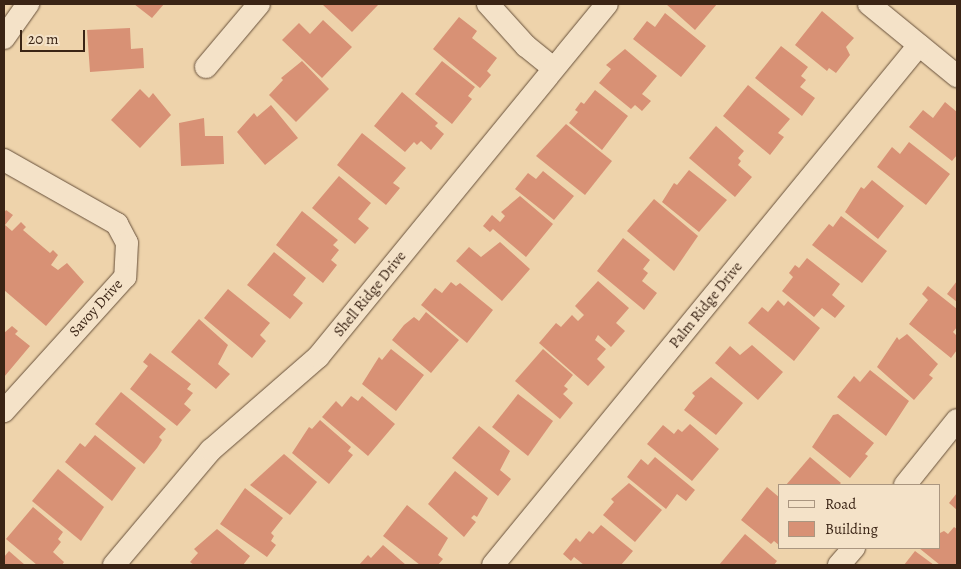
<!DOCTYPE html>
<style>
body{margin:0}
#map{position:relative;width:961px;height:569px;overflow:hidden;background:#eed3ab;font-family:Alegreya,serif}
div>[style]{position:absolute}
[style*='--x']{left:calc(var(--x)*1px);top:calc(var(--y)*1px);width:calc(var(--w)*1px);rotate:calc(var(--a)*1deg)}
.building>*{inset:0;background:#d89175}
.roads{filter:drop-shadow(0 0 1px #67503a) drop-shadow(0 0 1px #67503a)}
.minor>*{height:22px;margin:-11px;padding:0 11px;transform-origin:11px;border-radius:11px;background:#f4e2c8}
span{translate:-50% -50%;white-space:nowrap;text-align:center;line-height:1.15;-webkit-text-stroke:4px #f4e2c8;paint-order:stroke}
.street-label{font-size:15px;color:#3a2415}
.frame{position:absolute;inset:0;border:5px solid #3a2415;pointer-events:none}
.legend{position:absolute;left:778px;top:484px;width:162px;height:65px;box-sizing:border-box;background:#f4e2c8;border:1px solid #aa9680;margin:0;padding:6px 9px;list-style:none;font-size:15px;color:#3a2415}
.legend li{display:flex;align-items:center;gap:10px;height:25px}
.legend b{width:25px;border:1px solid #aa9680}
.scale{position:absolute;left:20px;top:30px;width:65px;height:22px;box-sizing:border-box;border:2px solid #3a2415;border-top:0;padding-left:6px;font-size:15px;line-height:18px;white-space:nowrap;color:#3a2415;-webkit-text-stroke:4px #f4e2c8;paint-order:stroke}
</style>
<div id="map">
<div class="building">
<i style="clip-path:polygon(134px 4px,164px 4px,152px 18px)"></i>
<i style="clip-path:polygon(322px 4px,379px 4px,352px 32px)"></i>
<i style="clip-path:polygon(666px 4px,717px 4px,695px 30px)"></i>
<i style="clip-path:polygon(822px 11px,854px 38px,846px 47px,850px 55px,836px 73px,829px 68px,827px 71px,795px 45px)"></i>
<i style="clip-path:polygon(665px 13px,706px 46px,681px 77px,633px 39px,647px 21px,655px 27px)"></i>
<i style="clip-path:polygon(459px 17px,477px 31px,472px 38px,497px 58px,487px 71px,491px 75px,480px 88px,433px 49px)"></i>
<i style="clip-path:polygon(323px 20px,352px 47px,322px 78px,282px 40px,299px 23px,310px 34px)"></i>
<i style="clip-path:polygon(130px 28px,131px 49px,143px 48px,144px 68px,90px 72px,87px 30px)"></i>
<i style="clip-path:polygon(781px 46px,808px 67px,801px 76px,806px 80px,800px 87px,815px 98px,802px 116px,755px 78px)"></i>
<i style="clip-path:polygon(625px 49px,657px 76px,642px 94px,651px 101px,642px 111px,635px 105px,631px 109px,599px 83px,611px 69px,606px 65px)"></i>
<i style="clip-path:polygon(302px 61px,329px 89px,296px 122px,269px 95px,283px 80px,281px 78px)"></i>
<i style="clip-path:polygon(442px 61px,475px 87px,468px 96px,472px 99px,452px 124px,415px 94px)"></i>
<i style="clip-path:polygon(748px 85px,790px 119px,778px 133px,784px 137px,770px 155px,723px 116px)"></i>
<i style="clip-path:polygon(140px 89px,149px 98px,153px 93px,171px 115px,140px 148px,111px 120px)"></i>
<i style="clip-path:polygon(595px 90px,628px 116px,602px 150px,569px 123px,578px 112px,575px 110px,581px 102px,584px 104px)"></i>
<i style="clip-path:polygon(402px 92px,438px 123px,435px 126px,444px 134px,431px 150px,421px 141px,417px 145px,414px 142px,405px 152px,374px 126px)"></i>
<i style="clip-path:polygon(945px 102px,957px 112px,957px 155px,952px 161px,909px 127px,923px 110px,933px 118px)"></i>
<i style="clip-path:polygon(271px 105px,298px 138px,265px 165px,237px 132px,254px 113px,257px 117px)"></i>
<i style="clip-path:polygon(204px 118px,205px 136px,223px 136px,224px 164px,181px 166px,179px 123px)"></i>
<i style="clip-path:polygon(566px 124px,612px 161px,585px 195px,536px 156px)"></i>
<i style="clip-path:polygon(716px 126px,744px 151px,738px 158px,741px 161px,738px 165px,752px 177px,735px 197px,689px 158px)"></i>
<i style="clip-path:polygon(362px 133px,406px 168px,393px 183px,400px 188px,386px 205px,337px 165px)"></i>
<i style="clip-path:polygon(909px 142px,950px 174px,926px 205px,877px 167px,892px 147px,900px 154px)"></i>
<i style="clip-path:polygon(689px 170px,727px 200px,699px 232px,662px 202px,674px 183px,677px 185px)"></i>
<i style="clip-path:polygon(543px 171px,574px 196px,554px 220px,515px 189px,528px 173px,536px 179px)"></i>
<i style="clip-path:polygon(339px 176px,371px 203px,358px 219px,369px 228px,355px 244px,312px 208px)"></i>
<i style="clip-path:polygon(872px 180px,904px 206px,878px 239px,845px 212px,861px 187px,864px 189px)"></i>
<i style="clip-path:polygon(520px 196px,553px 224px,526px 257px,493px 229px,490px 232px,483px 226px,492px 215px,500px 222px,505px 216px,501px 212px)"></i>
<i style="clip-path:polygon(654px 199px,698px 236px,674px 271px,627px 231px)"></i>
<i style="clip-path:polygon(6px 210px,13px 215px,5px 225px,12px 231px,21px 222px,26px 227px,23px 230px,50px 253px,53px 250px,58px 255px,51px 265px,58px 270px,67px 263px,84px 282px,46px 326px,4px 290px,4px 213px)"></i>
<i style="clip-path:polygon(302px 211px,338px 240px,333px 245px,339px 250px,331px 260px,337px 265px,323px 283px,276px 245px)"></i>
<i style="clip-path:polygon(841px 216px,887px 251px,862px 283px,812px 245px,829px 224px,833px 227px)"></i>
<i style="clip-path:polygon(623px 238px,650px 260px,643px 269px,648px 273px,642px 281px,657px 293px,644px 310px,597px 271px)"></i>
<i style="clip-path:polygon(500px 242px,530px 269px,502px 301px,456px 261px,469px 247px,481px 257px)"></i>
<i style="clip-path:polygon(274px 252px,306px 278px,293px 295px,303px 303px,290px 319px,247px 285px)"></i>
<i style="clip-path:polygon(807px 258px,840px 284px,832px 295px,845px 306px,835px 318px,822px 308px,814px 317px,782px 291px,793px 277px,789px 273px,795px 265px,799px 268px)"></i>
<i style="clip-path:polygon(598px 281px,629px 308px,616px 323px,625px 331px,611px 347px,598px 335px,595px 340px,606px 349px,597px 359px,605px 367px,588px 386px,539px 343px,556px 323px,561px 327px,572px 315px,578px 321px,584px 315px,575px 306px)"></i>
<i style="clip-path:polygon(957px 281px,957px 302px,947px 294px)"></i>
<i style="clip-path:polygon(451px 282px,456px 286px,460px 283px,493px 310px,467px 343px,421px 305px,435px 288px,442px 293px)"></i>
<i style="clip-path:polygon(928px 286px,957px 309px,957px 327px,953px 332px,957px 336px,957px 350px,951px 358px,909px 324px,928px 300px,922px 294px)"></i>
<i style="clip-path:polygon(228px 289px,270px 323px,260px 335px,266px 341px,252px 358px,204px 318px)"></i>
<i style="clip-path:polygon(778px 300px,784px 306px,788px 301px,820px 328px,794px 361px,748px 323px,762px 307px,768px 312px)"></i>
<i style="clip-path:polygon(426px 312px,459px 340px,431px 373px,392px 340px,404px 325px,414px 317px,419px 321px)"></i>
<i style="clip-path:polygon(199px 319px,228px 345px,218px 364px,230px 374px,216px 389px,171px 352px)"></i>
<i style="clip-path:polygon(12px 326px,18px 331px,15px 334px,30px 346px,4px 377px,4px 333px)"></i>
<i style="clip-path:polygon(907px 334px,938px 364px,929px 375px,933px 378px,914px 400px,877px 367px,897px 337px,899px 340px)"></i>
<i style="clip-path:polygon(752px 345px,783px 372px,758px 400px,715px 363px,730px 346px,740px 355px)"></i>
<i style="clip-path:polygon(391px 349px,424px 375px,396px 411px,362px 384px,379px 357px,382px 360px)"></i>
<i style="clip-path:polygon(543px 349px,573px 375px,564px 386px,568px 389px,563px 394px,573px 403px,560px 419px,515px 381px)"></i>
<i style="clip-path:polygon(150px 353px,191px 384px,187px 389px,193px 393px,184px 404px,191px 410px,177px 426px,130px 389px,148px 366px,143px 362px)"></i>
<i style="clip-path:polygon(870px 370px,909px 401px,886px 436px,837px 397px,854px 376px,860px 382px)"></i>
<i style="clip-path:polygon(711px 377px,743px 403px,716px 435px,684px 410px,695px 396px,692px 393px)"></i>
<i style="clip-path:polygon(121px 392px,166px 429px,159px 437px,162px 440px,157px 448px,144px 464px,95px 424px)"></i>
<i style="clip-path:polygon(518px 394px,553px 421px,528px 456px,492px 427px)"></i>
<i style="clip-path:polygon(351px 396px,358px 401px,362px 396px,395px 424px,368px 456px,322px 417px,336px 401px,342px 407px)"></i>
<i style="clip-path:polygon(838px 414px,874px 443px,865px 454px,868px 456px,850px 478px,812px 447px,833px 415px)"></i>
<i style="clip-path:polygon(320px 420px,351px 447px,348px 451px,353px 455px,329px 484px,292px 453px,309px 427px,312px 429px)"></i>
<i style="clip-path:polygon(690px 424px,719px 449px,692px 481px,647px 444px,663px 425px,674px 434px,678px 429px,682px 432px)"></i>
<i style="clip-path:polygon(479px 426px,510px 451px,500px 470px,511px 479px,498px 496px,452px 458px)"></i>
<i style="clip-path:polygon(95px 435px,136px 468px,112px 501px,65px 462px,80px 443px,85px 447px)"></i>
<i style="clip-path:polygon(284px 454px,317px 482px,290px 515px,250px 485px)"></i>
<i style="clip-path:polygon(655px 457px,695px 490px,686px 501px,677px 494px,666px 509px,627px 477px,641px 459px,648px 465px)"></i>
<i style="clip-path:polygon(810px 457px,841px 483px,839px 485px,786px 485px)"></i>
<i style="clip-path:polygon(58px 469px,104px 507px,81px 541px,32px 501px)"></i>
<i style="clip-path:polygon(455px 471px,488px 498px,477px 517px,474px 515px,471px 518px,476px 522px,464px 537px,428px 504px)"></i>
<i style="clip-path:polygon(629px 483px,662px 510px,635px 542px,603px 515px,614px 502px,611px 499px)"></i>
<i style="clip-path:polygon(767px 487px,780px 498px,780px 546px,774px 541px,771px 544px,741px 520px)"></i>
<i style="clip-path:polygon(245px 488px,283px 518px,271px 533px,274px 536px,271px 541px,276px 545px,267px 557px,220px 524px)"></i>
<i style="clip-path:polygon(957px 493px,957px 510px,949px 503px)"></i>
<i style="clip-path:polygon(407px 505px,448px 538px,438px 555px,443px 559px,438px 565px,420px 565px,383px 536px)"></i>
<i style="clip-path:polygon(33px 507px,63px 532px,58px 539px,61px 542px,53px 552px,64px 562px,62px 565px,37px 565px,6px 539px)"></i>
<i style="clip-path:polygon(601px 525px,633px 551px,621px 565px,584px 565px,574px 557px,571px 561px,563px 554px,576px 538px,580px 542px,589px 531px,593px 534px)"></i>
<i style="clip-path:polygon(954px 527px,957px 529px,957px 565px,940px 565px,919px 548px,940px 548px,940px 533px,944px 531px,948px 534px)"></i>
<i style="clip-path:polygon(217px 529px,250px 556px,243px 565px,194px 565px,190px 562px,198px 553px,194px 549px)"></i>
<i style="clip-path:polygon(745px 534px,777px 561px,774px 565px,719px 565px)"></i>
<i style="clip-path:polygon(383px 545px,406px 565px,359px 565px,368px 555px,371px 558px)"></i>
<i style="clip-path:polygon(9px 551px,25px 565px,4px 565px,4px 557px)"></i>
<i style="clip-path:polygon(915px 551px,934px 565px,904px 565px)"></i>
</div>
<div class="roads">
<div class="minor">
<i style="--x:488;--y:4;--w:57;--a:47.9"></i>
<i style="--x:526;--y:46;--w:35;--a:39"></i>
<i style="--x:869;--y:4;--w:114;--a:39.3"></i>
<i style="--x:4;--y:38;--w:42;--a:-54.8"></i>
<i style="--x:206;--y:67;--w:82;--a:-49.9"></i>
<i style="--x:4;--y:160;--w:130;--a:29.5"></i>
<i style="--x:117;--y:224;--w:21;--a:62"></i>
<i style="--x:127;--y:243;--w:34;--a:93"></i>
<i style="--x:125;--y:277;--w:181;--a:132.1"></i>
<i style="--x:905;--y:485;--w:83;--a:-51.3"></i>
<i style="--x:114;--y:565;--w:150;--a:-49.9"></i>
<i style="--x:211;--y:450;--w:142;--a:-41"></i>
<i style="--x:318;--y:357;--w:456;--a:-50.7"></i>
<i style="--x:493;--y:565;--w:672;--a:-50.67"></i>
<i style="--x:839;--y:565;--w:23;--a:-49"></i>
</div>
</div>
<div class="street-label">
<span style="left:370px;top:294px;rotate:-51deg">Shell Ridge Drive</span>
<span style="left:706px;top:305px;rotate:-51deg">Palm Ridge Drive</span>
<span style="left:96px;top:308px;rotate:-48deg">Savoy Drive</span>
</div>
<div class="frame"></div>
<ul class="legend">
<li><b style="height:6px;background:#f4e2c8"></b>Road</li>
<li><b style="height:14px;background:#d89175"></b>Building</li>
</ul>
<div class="scale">20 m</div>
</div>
